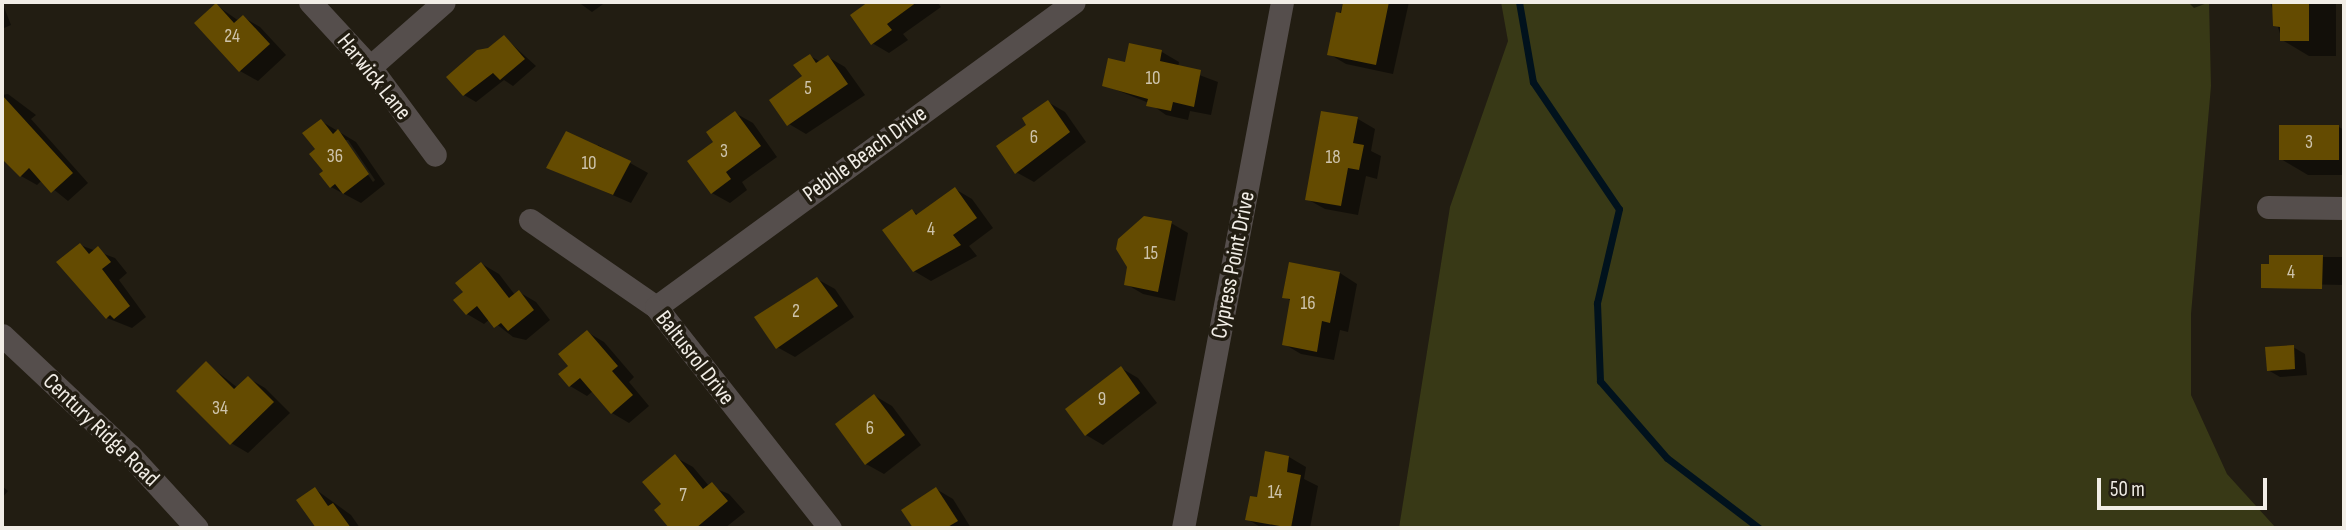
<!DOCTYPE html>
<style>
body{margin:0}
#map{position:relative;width:2346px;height:530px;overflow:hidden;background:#221d12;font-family:"Sofia Sans Condensed",sans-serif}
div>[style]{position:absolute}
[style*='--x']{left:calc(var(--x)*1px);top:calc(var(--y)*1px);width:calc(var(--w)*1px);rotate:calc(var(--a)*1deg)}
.green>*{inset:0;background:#383916}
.shadow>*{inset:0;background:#0007}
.stream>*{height:7px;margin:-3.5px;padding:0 3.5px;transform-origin:3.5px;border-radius:3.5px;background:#01121d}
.building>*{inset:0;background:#644b01}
.street>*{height:23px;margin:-11.5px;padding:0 11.5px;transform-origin:11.5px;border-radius:11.5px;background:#554e4c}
span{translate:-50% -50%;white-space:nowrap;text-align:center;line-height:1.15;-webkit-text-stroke:7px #221d12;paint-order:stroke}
.number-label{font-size:19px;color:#cec4ad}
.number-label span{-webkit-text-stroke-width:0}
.street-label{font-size:23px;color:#f1ede6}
.frame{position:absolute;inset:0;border:4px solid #f1ede6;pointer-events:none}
.scale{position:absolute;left:2097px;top:478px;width:170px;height:32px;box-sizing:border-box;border:4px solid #f1ede6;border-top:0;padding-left:9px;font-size:21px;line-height:24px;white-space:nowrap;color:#f1ede6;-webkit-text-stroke:5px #221d12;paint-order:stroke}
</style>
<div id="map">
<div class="green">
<i style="clip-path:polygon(1501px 2px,2209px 2px,2211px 86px,2191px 314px,2191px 395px,2227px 474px,2276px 528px,1399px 528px,1450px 207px,1508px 41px)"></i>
</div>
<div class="shadow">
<i style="clip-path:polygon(2px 2px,11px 25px,2px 29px)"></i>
<i style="clip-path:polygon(578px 2px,606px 2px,592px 12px)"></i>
<i style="clip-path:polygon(871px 2px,937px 2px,941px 7px,903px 34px,908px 40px,889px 53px,872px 43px,852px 15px)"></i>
<i style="clip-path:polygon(1343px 2px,1409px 2px,1393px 74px,1346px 64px,1329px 54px)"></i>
<i style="clip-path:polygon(2188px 2px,2210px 2px,2194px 8px)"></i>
<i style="clip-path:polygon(2270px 2px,2336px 2px,2336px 56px,2309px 56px,2282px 40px)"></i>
<i style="clip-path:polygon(216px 5px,239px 21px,243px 17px,260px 27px,286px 55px,258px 81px,240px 71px)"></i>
<i style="clip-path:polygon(504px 37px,536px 66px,513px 86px,504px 80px,476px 102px,464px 95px,489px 50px)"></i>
<i style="clip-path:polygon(1162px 52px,1179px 62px,1178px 67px,1218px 82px,1211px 115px,1190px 111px,1188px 120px,1166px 115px,1149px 103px,1104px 85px,1126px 64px)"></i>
<i style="clip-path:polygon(810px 56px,821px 62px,828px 57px,845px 67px,865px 95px,806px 134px,789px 124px)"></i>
<i style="clip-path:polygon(8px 94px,36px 115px,31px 119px,88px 183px,68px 201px,42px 180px,37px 185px,21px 176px,2px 156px,7px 141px,2px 136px,2px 95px)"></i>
<i style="clip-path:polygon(1048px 102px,1065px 112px,1086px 142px,1034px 182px,1016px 172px)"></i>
<i style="clip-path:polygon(735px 113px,753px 123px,777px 157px,742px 182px,747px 190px,730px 203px,712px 193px,716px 143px)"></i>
<i style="clip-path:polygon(1323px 113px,1358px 119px,1375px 129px,1371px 151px,1381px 156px,1377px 179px,1366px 176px,1358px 215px,1325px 209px,1307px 199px)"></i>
<i style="clip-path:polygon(evenodd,321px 121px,356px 142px,385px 184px,361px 203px,331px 187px,321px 174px,325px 171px,317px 149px,321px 121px,344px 140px,348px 140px,375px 180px,373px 182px,344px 140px)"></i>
<i style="clip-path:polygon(2339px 127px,2344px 130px,2344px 175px,2308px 175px,2281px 159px)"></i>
<i style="clip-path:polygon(598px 145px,648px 173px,631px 203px,548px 167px,596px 150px)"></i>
<i style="clip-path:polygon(955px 189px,972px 199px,993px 228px,969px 246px,977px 256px,931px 281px,914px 271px,912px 211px,919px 215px)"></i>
<i style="clip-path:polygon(1171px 223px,1188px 233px,1175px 301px,1143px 294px,1126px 284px)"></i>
<i style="clip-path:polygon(80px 245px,115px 258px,127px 273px,119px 280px,146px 317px,132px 328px,107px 318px)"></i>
<i style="clip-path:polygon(2271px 257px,2344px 257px,2344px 285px,2293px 284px)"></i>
<i style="clip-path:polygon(482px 264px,499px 274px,515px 295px,519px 292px,536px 302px,550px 320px,526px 340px,513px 337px,490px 319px,484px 324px,467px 314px,466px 293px)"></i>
<i style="clip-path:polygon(1340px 273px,1357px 284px,1348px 332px,1340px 330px,1334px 360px,1301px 354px,1284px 344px,1292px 301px,1284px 297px)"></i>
<i style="clip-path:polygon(817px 279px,835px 289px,854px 317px,795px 357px,777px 347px,757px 318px)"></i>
<i style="clip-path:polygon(587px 332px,604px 342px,634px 377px,629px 382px,649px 406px,629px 423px,612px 413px,593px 391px,587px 396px,570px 386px)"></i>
<i style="clip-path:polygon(2293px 347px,2305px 354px,2307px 375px,2280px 377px,2268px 370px)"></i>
<i style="clip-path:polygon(206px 363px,238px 388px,248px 378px,265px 388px,290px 413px,248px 453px,231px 443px)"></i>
<i style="clip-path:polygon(1121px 368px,1138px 378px,1157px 403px,1103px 445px,1086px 435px)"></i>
<i style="clip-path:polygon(875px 396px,892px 406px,921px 445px,884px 474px,866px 464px)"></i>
<i style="clip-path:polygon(675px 457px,693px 467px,709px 486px,729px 494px,745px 512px,725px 528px,671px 527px)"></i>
<i style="clip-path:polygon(1289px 457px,1306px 467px,1304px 479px,1318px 486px,1310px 528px,1262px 528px,1247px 519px)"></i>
<i style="clip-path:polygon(2px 486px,8px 491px,2px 498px)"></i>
<i style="clip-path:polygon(315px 489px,351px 515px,360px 528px,318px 528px,299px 500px)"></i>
<i style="clip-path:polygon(936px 489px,953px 499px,971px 528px,915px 528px,903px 511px)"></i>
</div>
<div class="stream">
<i style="--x:1519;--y:2;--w:81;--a:80.1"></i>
<i style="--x:1533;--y:82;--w:153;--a:55.9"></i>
<i style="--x:1619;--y:209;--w:97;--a:103.2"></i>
<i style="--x:1597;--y:303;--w:78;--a:87.8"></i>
<i style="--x:1600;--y:381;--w:102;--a:49"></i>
<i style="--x:1667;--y:458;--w:116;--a:37.3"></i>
</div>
<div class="building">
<i style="clip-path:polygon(868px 2px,917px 2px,887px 24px,892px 30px,871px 45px,850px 15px)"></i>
<i style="clip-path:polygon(1343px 2px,1389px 2px,1376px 65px,1327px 55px,1336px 12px,1341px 13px)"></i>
<i style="clip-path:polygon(2272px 2px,2309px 2px,2309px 41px,2280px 41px,2280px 27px,2273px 26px)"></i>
<i style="clip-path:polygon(216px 3px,234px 23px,243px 15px,270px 44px,239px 72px,194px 23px)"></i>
<i style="clip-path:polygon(504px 35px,525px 59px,500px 80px,493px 73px,463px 96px,446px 77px,477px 50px,488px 48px)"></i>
<i style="clip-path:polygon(1129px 43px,1162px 50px,1160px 61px,1201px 70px,1194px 107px,1173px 102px,1171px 111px,1146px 106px,1148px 99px,1102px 86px,1108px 58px,1125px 62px)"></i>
<i style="clip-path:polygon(810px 54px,816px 63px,828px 55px,848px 84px,787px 126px,769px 100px,802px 76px,793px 65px)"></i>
<i style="clip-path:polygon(2px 95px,73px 173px,51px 193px,29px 168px,20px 177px,2px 159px)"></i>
<i style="clip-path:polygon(1048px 100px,1070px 132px,1015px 174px,996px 146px,1026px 125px,1022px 118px)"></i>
<i style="clip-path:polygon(735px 111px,761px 146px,726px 172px,731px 179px,711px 194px,687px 161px,713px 142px,706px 132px)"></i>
<i style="clip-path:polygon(1321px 111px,1358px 117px,1353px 143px,1364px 145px,1359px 170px,1348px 168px,1341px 206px,1305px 200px)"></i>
<i style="clip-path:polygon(321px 119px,333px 134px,338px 129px,369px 174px,343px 194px,335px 184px,330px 188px,319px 174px,323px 171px,309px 154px,315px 149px,302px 133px)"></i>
<i style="clip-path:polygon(2279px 125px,2339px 125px,2339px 160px,2279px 160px)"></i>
<i style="clip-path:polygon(566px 131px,631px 161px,613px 195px,546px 168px)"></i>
<i style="clip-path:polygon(955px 187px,977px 218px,953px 235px,961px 245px,913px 272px,882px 230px,912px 209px,916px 215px)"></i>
<i style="clip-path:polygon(1144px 216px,1172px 221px,1158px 292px,1124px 285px,1127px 267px,1116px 249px,1118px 239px)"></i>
<i style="clip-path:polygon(80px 243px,89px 254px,98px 246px,111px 262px,102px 269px,130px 306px,114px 319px,110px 315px,106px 319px,56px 262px)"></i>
<i style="clip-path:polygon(2269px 255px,2323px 255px,2322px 289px,2261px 288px,2261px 264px,2269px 264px)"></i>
<i style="clip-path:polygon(481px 262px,509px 298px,519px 290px,534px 310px,508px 331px,501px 323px,494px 328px,477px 306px,466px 315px,453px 300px,463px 292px,455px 283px)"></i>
<i style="clip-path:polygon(1289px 262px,1340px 272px,1330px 323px,1322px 321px,1317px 352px,1282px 345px,1290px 299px,1282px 298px)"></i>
<i style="clip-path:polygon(817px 277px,838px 306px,776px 349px,754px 317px)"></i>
<i style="clip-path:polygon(587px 330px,618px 366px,612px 371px,633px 395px,611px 414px,580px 378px,569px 387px,558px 374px,568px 366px,558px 354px)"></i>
<i style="clip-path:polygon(2294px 345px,2295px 369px,2267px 371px,2265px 347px)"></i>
<i style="clip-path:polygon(206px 361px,234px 389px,248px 376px,274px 402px,230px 445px,176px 391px)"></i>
<i style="clip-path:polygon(1121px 366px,1140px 393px,1085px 436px,1065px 409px)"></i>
<i style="clip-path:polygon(874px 394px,905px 435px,865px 465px,835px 424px)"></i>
<i style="clip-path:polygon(1265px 451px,1289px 456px,1287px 472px,1301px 475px,1291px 528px,1245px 520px,1250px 496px,1257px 497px)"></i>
<i style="clip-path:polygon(675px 454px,703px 489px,712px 482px,728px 501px,696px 528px,669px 528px,654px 510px,661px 504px,642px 482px)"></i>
<i style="clip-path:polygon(315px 487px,328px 506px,333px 503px,351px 528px,316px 528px,296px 500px)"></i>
<i style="clip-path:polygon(936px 487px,958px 521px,946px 528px,913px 528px,901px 510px)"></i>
</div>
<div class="street">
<i style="--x:310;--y:2;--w:88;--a:47.3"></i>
<i style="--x:370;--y:67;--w:109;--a:53.5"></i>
<i style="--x:370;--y:67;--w:98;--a:-41.3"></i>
<i style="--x:2268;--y:207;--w:76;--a:0.8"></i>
<i style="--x:530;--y:220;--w:153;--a:34.6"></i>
<i style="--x:656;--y:307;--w:281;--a:51.8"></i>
<i style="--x:656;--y:307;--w:517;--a:-36.12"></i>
<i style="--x:2;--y:335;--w:175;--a:43.2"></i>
<i style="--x:130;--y:455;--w:99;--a:47.5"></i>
<i style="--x:1183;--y:528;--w:535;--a:-79.34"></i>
</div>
<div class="number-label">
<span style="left:232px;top:37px">24</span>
<span style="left:1153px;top:79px">10</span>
<span style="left:808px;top:89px">5</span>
<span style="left:1034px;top:138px">6</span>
<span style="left:2309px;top:143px">3</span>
<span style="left:724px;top:152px">3</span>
<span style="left:335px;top:157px">36</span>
<span style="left:1333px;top:158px">18</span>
<span style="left:589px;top:164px">10</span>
<span style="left:931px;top:230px">4</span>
<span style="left:1151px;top:254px">15</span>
<span style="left:2291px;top:273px">4</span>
<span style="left:1308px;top:304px">16</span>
<span style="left:796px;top:312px">2</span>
<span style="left:1102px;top:400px">9</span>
<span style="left:220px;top:409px">34</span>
<span style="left:870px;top:429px">6</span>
<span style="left:1275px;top:493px">14</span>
<span style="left:683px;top:496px">7</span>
</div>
<div class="street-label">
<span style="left:374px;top:77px;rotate:51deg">Harwick Lane</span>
<span style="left:865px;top:154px;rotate:-36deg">Pebble Beach Drive</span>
<span style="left:1233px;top:265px;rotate:-79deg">Cypress Point Drive</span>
<span style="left:695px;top:358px;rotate:52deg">Baltusrol Drive</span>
<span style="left:101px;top:430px;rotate:44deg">Century Ridge Road</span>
</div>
<div class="frame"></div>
<div class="scale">50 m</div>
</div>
